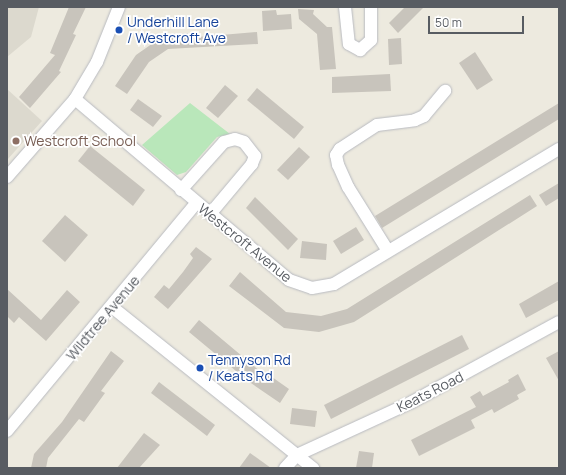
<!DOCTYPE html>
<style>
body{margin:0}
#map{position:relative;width:566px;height:475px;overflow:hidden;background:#edeadf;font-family:Manrope,sans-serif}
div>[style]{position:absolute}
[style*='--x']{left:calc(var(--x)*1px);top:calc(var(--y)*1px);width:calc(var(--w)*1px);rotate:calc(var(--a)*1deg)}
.education>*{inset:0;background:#dcd9ce}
.green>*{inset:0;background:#b9e7ba}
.building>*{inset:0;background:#c8c4bc}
.roads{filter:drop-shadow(0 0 1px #b8bac0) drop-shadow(0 0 1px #b8bac0)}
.minor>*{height:12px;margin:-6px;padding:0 6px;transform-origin:6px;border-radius:6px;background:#fff}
.dots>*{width:11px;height:11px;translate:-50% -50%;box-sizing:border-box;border:2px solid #fff;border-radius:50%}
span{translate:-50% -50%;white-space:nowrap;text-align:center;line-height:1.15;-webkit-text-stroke:3.5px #fff;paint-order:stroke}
.transit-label{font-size:14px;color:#164399}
.left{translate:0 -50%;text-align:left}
.education-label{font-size:14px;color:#785e54}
.street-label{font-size:14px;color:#585c62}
.frame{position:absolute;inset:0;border:8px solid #585c62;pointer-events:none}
.scale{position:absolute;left:428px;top:16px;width:96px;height:18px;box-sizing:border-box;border:2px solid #585c62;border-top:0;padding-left:5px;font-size:12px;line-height:14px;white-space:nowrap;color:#585c62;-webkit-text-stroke:3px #fff;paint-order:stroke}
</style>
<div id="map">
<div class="education">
<i style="clip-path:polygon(7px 7px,39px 7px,31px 37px,7px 57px)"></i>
<i style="clip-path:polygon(7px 89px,42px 121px,7px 160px)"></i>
</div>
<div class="green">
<i style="clip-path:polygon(190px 103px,230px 134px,217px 137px,186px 172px,177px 175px,142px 145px)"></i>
</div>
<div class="building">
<i style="clip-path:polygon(69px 7px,86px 7px,73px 34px,76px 35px,59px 71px,61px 72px,30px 108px,19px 97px,55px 55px,50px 53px)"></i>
<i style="clip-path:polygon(405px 7px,424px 7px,398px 33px,389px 23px)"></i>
<i style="clip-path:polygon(298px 9px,314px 10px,313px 14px,327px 27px,332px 27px,336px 69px,320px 70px,317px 34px,299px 19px)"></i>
<i style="clip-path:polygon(276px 10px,277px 15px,291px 14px,292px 29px,263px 31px,262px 11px)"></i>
<i style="clip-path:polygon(257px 32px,258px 44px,168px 49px,149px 62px,127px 94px,115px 86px,136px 55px,166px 34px,198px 33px,198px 37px)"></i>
<i style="clip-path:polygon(401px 38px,402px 64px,389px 65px,388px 39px)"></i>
<i style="clip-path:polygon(475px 52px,493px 80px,477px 90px,459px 63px)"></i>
<i style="clip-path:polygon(390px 74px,391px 91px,332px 93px,332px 77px)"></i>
<i style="clip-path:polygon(225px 85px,238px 96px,218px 118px,206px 108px)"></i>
<i style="clip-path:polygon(257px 88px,304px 127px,294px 139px,247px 100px)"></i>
<i style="clip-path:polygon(138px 99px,162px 116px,153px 127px,130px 110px)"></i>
<i style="clip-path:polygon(559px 103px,559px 119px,382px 228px,375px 216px)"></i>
<i style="clip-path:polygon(90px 146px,145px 190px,133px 206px,78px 161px)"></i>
<i style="clip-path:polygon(299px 147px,310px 157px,288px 180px,277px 170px)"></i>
<i style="clip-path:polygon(559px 183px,559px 198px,546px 206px,539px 195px)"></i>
<i style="clip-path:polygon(530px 195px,537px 206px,354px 322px,319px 332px,284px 328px,229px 286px,240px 272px,286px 312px,321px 316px,347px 309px)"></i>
<i style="clip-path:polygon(255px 197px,298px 239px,288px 250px,246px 208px)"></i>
<i style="clip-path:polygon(65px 215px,88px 235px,65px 262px,42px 241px)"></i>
<i style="clip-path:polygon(356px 227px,364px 240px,341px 254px,333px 241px)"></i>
<i style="clip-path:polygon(302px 241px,327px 244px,326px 260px,300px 258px)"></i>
<i style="clip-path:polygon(196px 247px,212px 259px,168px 309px,154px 297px,164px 285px,169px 289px,183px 272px,193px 258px,190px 254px)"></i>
<i style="clip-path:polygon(559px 281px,559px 300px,526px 318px,519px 304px)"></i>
<i style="clip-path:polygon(7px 289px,41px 320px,67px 290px,80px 302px,46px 341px,19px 317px,14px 323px,7px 316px)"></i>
<i style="clip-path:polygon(199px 320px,261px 372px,262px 370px,289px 389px,280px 403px,248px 381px,189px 332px)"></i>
<i style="clip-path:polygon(462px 335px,469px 349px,331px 419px,324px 405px)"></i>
<i style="clip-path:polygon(111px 351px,124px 361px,101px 391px,105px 393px,84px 422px,79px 419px,48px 458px,46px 468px,31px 468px,34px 454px,62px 422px)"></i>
<i style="clip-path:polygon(559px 351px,559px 381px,546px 358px)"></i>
<i style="clip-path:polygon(518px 374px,526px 390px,517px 395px,519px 399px,494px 413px,492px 409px,471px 420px,475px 428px,419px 456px,411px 440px,476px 407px,470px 397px,480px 391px,483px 396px,509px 382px,508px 380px)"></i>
<i style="clip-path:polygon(159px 382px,215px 425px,207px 436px,151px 393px)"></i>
<i style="clip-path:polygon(292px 408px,317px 411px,315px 427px,290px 424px)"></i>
<i style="clip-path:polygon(144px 433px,160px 445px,139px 468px,117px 468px)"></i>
<i style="clip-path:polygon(359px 451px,374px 453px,372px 468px,356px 468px)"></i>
<i style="clip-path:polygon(250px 453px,271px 468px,239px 468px)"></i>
</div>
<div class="roads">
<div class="minor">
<i style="--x:345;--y:7;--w:37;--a:84"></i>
<i style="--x:349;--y:44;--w:13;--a:29"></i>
<i style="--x:360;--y:50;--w:15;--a:-42"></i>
<i style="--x:371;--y:40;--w:33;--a:-90"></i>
<i style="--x:75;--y:99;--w:280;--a:40.2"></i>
<i style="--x:289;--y:280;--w:24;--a:19"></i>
<i style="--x:312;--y:288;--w:22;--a:-10"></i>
<i style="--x:334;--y:284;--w:262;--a:-31"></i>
<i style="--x:7;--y:177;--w:103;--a:-48.9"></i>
<i style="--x:75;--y:99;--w:43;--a:-59.3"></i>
<i style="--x:97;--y:62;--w:59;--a:-68.2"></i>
<i style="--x:181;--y:190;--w:64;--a:-48.1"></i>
<i style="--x:224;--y:142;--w:11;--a:-15"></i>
<i style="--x:235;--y:139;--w:9;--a:18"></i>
<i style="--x:244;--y:142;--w:18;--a:52"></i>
<i style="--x:255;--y:156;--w:9;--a:111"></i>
<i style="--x:252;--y:164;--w:65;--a:130"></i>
<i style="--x:388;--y:251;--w:75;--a:-122"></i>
<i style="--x:348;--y:187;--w:24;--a:-114"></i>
<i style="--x:338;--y:165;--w:10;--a:-101"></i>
<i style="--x:336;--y:155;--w:7;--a:-56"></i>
<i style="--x:340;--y:149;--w:44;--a:-33"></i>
<i style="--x:377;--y:125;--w:38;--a:-7"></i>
<i style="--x:415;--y:120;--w:10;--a:-24"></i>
<i style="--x:424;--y:116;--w:33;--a:-50"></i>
<i style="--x:112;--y:307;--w:258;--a:38.7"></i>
<i style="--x:7;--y:431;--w:296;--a:-50.3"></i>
<i style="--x:285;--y:468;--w:18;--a:-47"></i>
<i style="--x:297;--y:455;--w:127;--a:-24.7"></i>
<i style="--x:412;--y:402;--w:167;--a:-28.6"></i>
</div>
</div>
<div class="dots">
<i style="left:119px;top:30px;background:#1a4fb4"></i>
<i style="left:16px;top:141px;background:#8d6e63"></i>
<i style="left:200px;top:368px;background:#1a4fb4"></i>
</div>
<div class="transit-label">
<span class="left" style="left:127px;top:30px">Underhill Lane<br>/ Westcroft Ave</span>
<span class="left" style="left:208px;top:368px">Tennyson Rd<br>/ Keats Rd</span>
</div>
<div class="education-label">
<span class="left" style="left:24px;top:141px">Westcroft School</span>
</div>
<div class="street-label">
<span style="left:245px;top:243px;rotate:39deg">Westcroft Avenue</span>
<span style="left:103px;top:318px;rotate:-50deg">Wildtree Avenue</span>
<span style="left:430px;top:392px;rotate:-27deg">Keats Road</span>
</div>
<div class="frame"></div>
<div class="scale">50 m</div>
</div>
